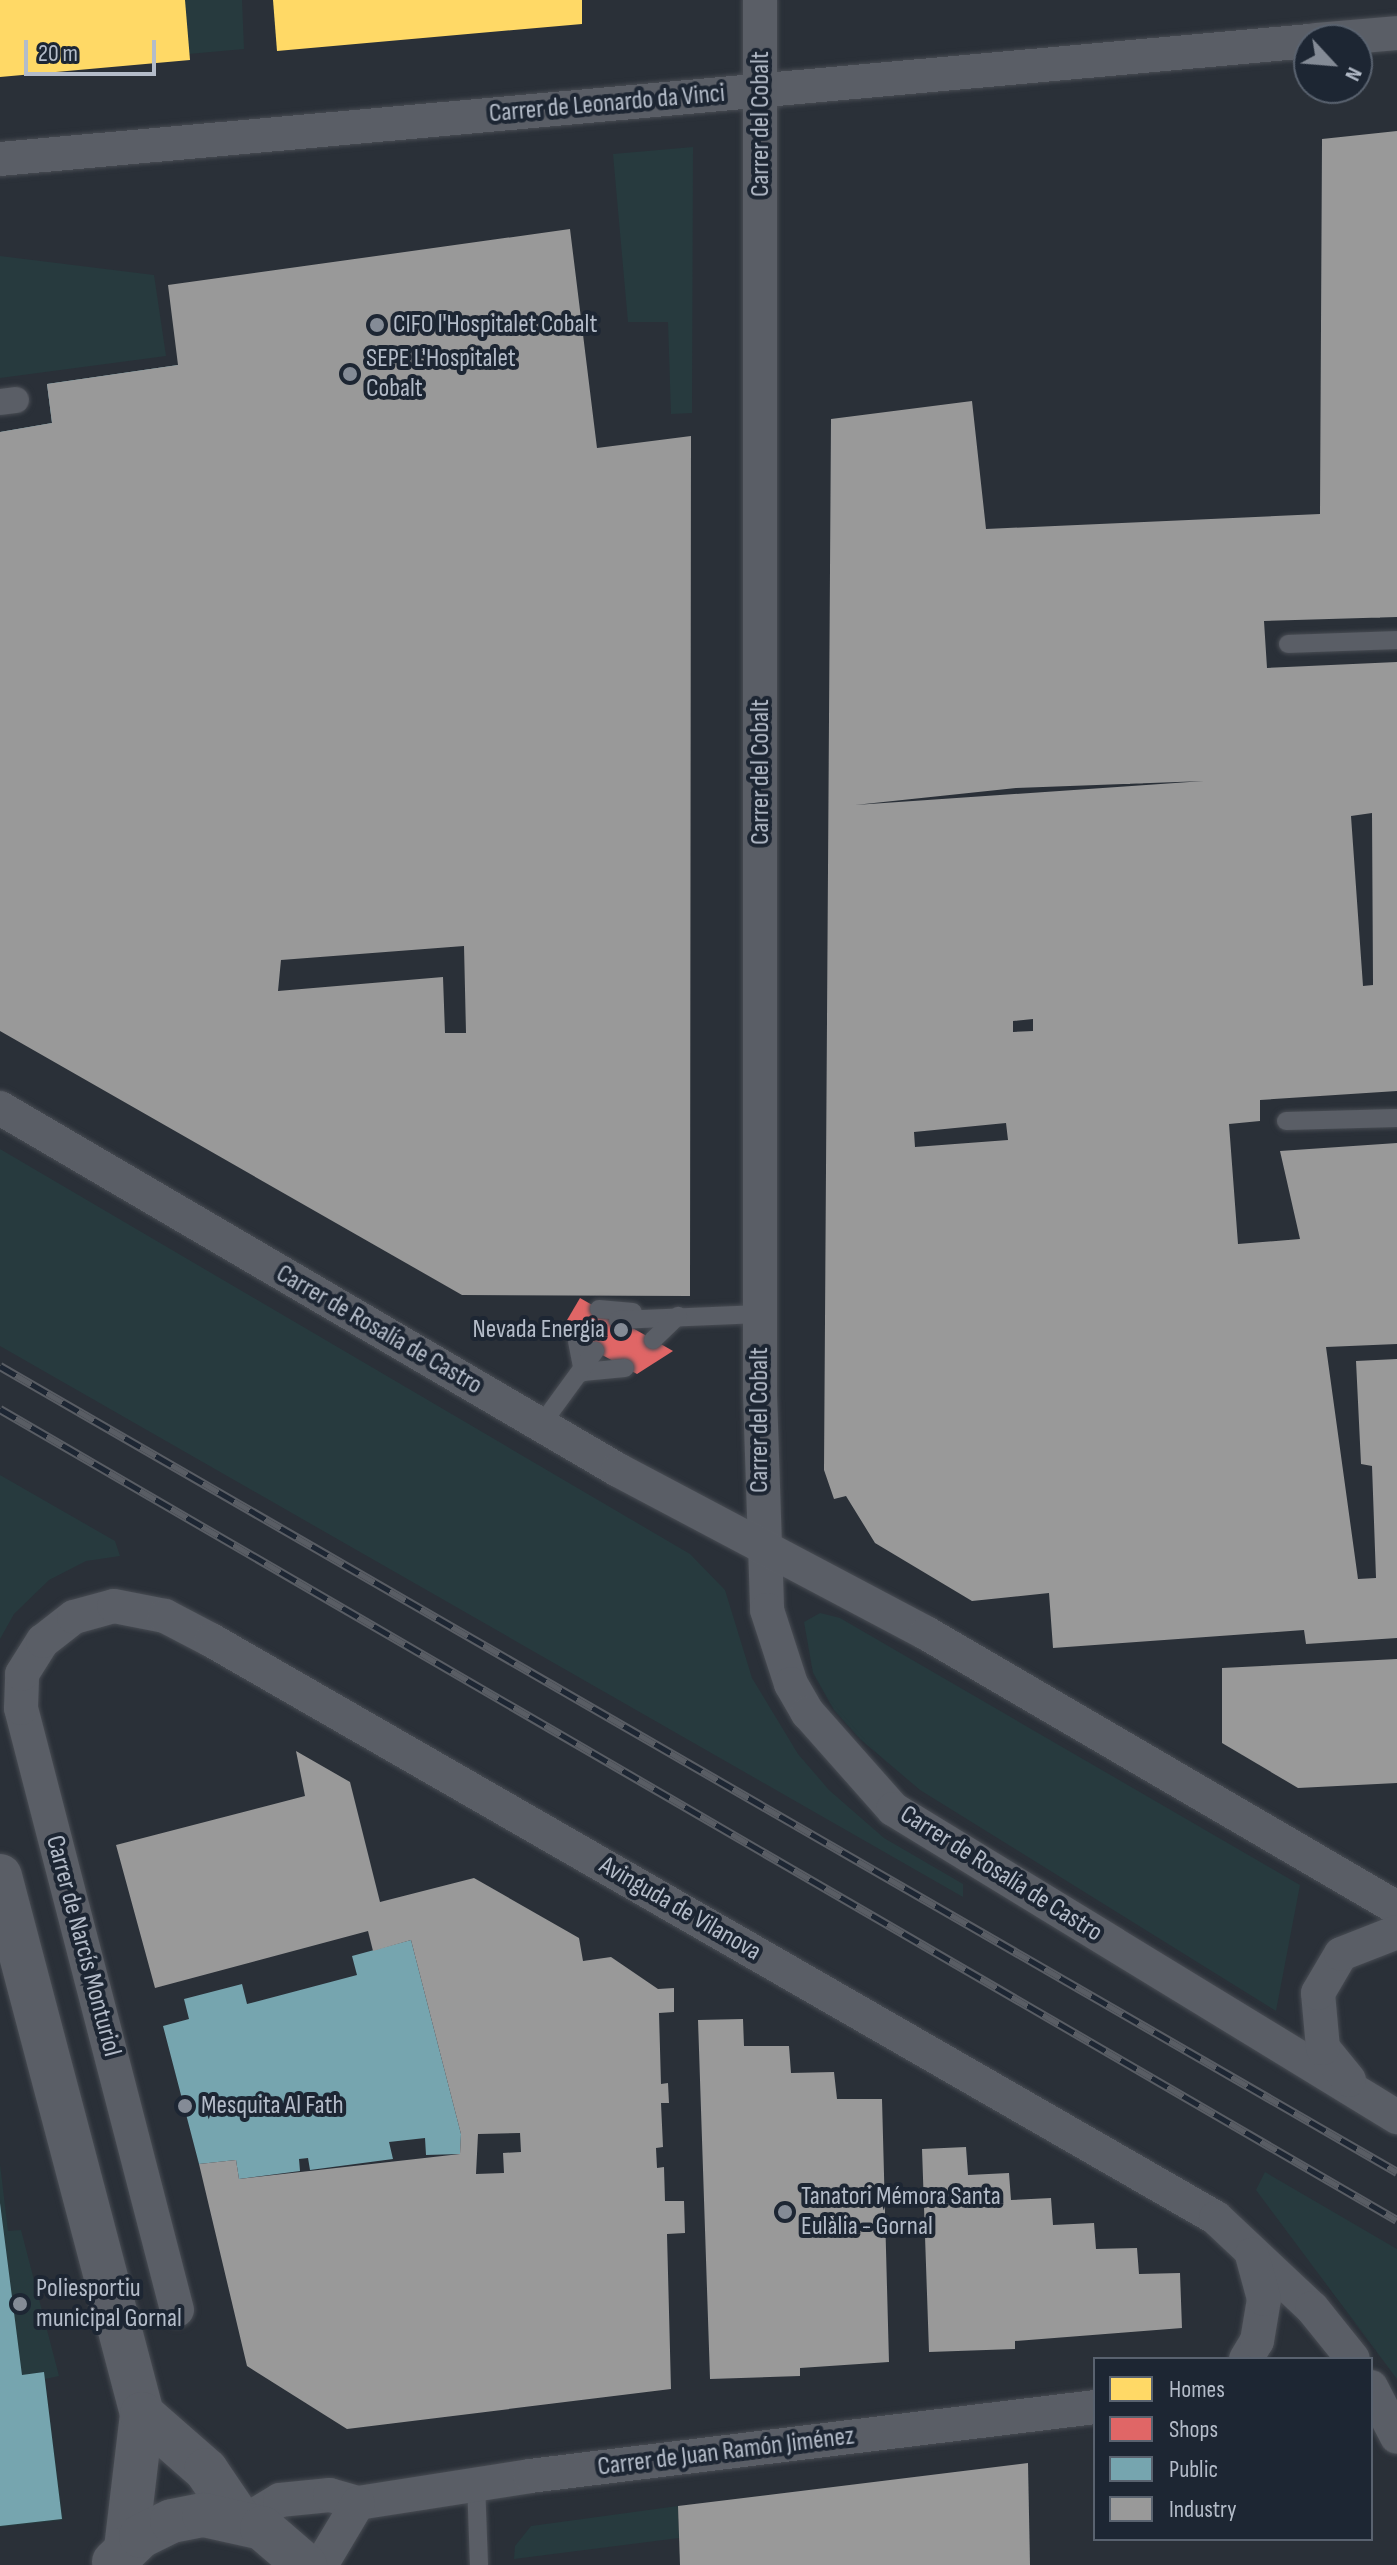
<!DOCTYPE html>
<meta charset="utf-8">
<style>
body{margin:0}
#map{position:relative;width:1397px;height:2565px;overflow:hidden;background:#2a3038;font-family:"Sofia Sans Condensed",sans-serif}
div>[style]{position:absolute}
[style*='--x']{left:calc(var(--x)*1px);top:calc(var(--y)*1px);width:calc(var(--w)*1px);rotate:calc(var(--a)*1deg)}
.green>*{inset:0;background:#273a3e}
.homes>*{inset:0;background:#ffd966}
.shops>*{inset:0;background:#e06666}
.public>*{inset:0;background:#76a5af}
.industry>*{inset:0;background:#999}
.roads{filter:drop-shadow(0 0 2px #484c53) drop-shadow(0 0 2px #484c53)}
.service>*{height:18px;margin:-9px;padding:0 9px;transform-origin:9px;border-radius:9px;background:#5a5e66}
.pedestrian>*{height:26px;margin:-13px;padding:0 13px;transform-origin:13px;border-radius:13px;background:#5a5e66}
.minor>*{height:34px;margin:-17px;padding:0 17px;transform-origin:17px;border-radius:17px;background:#5a5e66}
.tertiary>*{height:44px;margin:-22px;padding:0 22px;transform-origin:22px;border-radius:22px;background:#5a5e66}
.rail>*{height:9px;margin-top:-4.5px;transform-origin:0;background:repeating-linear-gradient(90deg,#1d2633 0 18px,#595d64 0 36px);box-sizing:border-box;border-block:2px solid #595d64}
.dots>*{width:22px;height:22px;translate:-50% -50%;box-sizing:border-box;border:4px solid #1d2633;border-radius:50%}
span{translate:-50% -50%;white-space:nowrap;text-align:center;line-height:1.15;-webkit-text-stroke:8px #1d2633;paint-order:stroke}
.street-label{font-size:26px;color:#b4bcc9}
.poi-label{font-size:26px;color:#b4bcc9}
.left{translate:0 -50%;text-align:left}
.right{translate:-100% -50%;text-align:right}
.legend{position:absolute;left:1093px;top:2357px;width:280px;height:184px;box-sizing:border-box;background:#1d2633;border:2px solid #59626f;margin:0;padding:10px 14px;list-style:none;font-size:24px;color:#b4bcc9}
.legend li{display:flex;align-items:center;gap:16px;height:40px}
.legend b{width:40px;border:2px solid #59626f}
.north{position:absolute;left:1293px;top:24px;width:80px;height:80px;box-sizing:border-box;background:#1d2633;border:2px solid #59626f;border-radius:50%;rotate:116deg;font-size:22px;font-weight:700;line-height:32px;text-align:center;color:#b4bcc9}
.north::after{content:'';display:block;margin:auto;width:28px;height:36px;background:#848b96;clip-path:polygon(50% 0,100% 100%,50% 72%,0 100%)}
.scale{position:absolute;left:24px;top:40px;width:132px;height:36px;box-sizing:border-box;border:4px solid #b4bcc9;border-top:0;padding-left:10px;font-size:24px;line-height:28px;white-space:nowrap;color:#b4bcc9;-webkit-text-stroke:6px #1d2633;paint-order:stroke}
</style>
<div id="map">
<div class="green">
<i style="clip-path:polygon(0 0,242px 0,244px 49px,0 71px)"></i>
<i style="clip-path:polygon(693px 147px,692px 413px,671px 414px,668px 322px,628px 322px,613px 154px)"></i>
<i style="clip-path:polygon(0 256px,154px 275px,166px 356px,0 378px)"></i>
<i style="clip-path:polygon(0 1149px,690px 1554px,725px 1590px,752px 1678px,798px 1754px,829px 1790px,884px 1838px,963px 1884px,963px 1897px,0 1346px)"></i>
<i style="clip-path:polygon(0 1475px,115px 1541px,120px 1556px,86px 1561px,49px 1580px,14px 1614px,0 1639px)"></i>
<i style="clip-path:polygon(820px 1613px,840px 1618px,1300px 1885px,1276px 2011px,920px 1790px,860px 1739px,834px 1710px,813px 1673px,804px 1622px)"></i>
<i style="clip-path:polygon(0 2164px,8px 2231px,21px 2230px,59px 2376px,45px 2379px,63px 2520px,0 2527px)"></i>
<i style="clip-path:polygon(1265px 2172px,1397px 2249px,1397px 2379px,1256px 2190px)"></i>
<i style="clip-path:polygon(678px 2506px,679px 2538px,514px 2559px,515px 2546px,531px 2526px)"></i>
</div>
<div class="homes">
<i style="clip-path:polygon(0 0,185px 0,190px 60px,0 77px)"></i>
<i style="clip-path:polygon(273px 0,582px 0,582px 24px,277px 51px)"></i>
</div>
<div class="shops">
<i style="clip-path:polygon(580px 1298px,673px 1351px,637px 1374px,560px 1332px)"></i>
</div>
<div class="public">
<i style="clip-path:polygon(178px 365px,195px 499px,0 525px,0 432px,52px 423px,47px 384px)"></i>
<i style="clip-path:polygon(411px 1940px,461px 2134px,460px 2154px,426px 2155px,425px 2138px,389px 2142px,393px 2159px,310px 2170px,308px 2158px,299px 2159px,300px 2171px,239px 2179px,236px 2160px,199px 2164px,163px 2026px,189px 2019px,184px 1999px,242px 1984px,247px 2004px,357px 1975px,352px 1956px)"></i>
<i style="clip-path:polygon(0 2203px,22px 2375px,44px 2372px,62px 2519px,0 2526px)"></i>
</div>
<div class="industry">
<i style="clip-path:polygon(evenodd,1397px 131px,1397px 617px,1264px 621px,1267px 668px,1397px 662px,1397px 1091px,1260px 1100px,1260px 1121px,1229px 1124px,1238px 1244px,1300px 1239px,1280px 1151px,1397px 1143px,1397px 1344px,1326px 1347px,1358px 1579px,1376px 1578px,1372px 1466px,1361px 1464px,1356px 1361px,1397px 1359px,1397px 1638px,1306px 1644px,1304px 1630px,1053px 1648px,1049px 1593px,972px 1601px,875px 1543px,846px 1496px,834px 1499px,824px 1470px,831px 419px,972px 401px,986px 529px,1320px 514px,1322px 139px,1397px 131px,1204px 781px,855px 805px,1016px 788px,1204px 781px,1397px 131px,1372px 813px,1373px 985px,1363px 986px,1351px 816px,1372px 813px,1397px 131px,1033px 1019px,1033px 1031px,1013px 1032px,1013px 1021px,1033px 1019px,1397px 131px,1006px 1123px,1008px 1140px,915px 1147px,914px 1132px,1006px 1123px)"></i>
<i style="clip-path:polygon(evenodd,570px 229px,597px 448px,691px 436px,690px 1296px,462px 1295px,0 1031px,0 432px,52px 423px,47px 384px,178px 365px,168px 285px,570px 229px,464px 946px,466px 1033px,445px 1033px,443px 977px,278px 991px,281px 960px,464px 946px)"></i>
<i style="clip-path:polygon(1397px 1659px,1397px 1783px,1298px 1788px,1222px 1743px,1222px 1668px)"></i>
<i style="clip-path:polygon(evenodd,296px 1751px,350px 1782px,380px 1902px,474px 1878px,579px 1938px,583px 1961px,611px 1957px,658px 1989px,674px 1988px,674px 2012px,659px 2013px,661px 2084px,668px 2083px,669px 2103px,661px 2103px,663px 2147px,656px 2148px,657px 2168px,664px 2167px,665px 2201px,684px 2201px,685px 2233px,667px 2234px,671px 2389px,347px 2429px,247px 2366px,199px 2164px,236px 2160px,239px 2179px,460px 2154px,461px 2134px,411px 1940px,373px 1951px,368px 1931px,155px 1988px,116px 1845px,305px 1796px,296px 1751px,520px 2133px,521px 2152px,503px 2153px,504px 2173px,476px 2174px,478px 2134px,520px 2133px)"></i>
<i style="clip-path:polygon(743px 2019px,744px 2046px,789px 2046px,791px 2073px,834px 2072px,837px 2099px,882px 2099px,889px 2362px,800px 2368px,800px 2376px,710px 2379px,698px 2020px)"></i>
<i style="clip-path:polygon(966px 2147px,968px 2175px,1009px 2173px,1011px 2200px,1051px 2198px,1053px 2225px,1094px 2223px,1096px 2249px,1137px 2248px,1139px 2274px,1180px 2273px,1182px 2328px,1015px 2341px,1015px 2349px,929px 2352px,922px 2149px)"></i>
<i style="clip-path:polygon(1028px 2463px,1030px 2565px,680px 2565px,678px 2506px)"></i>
</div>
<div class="roads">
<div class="service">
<i style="--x:1288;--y:644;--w:109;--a:-2.1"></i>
<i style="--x:1286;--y:1121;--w:111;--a:-1.5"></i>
<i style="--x:599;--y:1309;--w:34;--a:5"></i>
<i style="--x:618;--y:1320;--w:142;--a:-2.4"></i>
<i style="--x:653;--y:1340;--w:35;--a:-44"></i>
<i style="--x:577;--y:1341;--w:32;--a:79"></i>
<i style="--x:583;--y:1372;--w:42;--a:-5.4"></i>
<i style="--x:541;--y:1425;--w:92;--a:-53.9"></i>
<i style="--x:476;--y:2483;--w:82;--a:87.9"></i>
</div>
<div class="pedestrian">
<i style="--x:0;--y:402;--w:16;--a:-7"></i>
</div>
<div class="minor">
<i style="--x:760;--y:0;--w:1395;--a:90"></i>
<i style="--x:760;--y:1395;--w:215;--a:88.1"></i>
<i style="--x:767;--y:1610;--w:78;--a:72"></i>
<i style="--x:791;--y:1684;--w:34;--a:60"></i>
<i style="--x:808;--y:1713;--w:128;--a:48.5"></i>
<i style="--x:893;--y:1809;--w:591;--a:31.43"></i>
<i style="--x:1316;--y:40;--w:81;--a:-4.9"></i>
<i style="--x:0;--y:159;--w:1314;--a:-5.15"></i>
<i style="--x:0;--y:1108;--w:716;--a:30.36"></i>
<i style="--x:618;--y:1470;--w:348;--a:27.9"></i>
<i style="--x:926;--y:1633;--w:545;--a:30.28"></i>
<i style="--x:1349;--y:2080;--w:41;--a:-129.1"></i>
<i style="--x:1323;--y:2048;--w:55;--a:-95.2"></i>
<i style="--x:1318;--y:1993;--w:45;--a:-59.5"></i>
<i style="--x:1341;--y:1954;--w:60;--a:-21.4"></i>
<i style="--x:177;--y:2310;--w:622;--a:-104.53"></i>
<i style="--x:21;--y:1708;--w:34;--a:-88"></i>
<i style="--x:22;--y:1674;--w:39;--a:-58"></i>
<i style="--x:43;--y:1641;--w:39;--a:-38"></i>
<i style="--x:74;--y:1617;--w:41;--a:-15.4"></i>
<i style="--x:114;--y:1606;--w:52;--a:11.1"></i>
<i style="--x:165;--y:1616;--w:52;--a:27.6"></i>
<i style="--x:211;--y:1640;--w:1159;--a:29.9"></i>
<i style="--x:1216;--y:2218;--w:132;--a:43.2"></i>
<i style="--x:1312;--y:2308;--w:65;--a:51.2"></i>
<i style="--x:1246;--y:2359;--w:21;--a:-59"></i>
<i style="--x:1257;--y:2341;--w:43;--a:-80.5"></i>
<i style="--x:1264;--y:2299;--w:46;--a:-105.3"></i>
<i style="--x:1371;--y:2387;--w:56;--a:62.5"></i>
<i style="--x:245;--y:2521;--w:41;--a:-31"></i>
<i style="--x:280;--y:2500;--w:50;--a:-5.7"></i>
<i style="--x:330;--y:2495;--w:29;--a:16"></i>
<i style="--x:358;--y:2503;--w:174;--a:-8.9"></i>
<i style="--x:530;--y:2476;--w:569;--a:-6.96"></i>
<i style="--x:321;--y:2565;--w:72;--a:-59.2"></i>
</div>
<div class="tertiary">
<i style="--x:0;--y:1876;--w:556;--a:75.21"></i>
<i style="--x:142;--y:2414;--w:135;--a:96.8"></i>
<i style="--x:142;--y:2414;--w:85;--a:41.2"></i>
<i style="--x:206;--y:2470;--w:59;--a:56"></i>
<i style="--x:114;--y:2562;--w:37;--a:-44"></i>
<i style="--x:141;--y:2536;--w:34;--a:-26"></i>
<i style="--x:172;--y:2521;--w:33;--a:-11"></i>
<i style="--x:204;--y:2515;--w:59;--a:12.6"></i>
<i style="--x:262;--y:2528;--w:57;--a:40.7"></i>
</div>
</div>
<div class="rail">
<i style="--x:0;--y:1366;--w:1613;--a:29.98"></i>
<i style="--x:0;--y:1409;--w:1615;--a:30.14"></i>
</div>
<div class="dots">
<i style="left:377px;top:325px;background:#848b96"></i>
<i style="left:350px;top:374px;background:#848b96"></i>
<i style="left:621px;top:1330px;background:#848b96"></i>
<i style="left:185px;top:2106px;background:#848b96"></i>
<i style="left:785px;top:2212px;background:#848b96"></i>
<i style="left:20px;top:2304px;background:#848b96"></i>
</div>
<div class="street-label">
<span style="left:607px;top:104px;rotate:-5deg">Carrer de Leonardo da Vinci</span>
<span style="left:761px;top:124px;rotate:-90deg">Carrer del Cobalt</span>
<span style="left:761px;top:772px;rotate:-90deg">Carrer del Cobalt</span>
<span style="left:379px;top:1330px;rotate:30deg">Carrer de Rosalía de Castro</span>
<span style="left:760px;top:1420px;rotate:-90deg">Carrer del Cobalt</span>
<span style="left:1001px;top:1874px;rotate:32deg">Carrer de Rosalía de Castro</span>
<span style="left:680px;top:1909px;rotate:30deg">Avinguda de Vilanova</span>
<span style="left:83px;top:1946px;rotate:75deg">Carrer de Narcís Monturiol</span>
<span style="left:726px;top:2452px;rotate:-7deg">Carrer de Juan Ramón Jiménez</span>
</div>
<div class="poi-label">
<span class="left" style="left:393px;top:325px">CIFO l'Hospitalet Cobalt</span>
<span class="left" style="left:366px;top:374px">SEPE L'Hospitalet<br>Cobalt</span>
<span class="right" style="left:605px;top:1330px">Nevada Energia</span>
<span class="left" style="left:201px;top:2106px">Mesquita Al Fath</span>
<span class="left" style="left:801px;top:2212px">Tanatori Mémora Santa<br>Eulàlia - Gornal</span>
<span class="left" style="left:36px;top:2304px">Poliesportiu<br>municipal Gornal</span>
</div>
<ul class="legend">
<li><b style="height:22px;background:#ffd966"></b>Homes</li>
<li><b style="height:22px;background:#e06666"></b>Shops</li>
<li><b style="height:22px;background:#76a5af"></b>Public</li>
<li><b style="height:22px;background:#999"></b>Industry</li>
</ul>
<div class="north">N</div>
<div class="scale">20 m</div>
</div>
